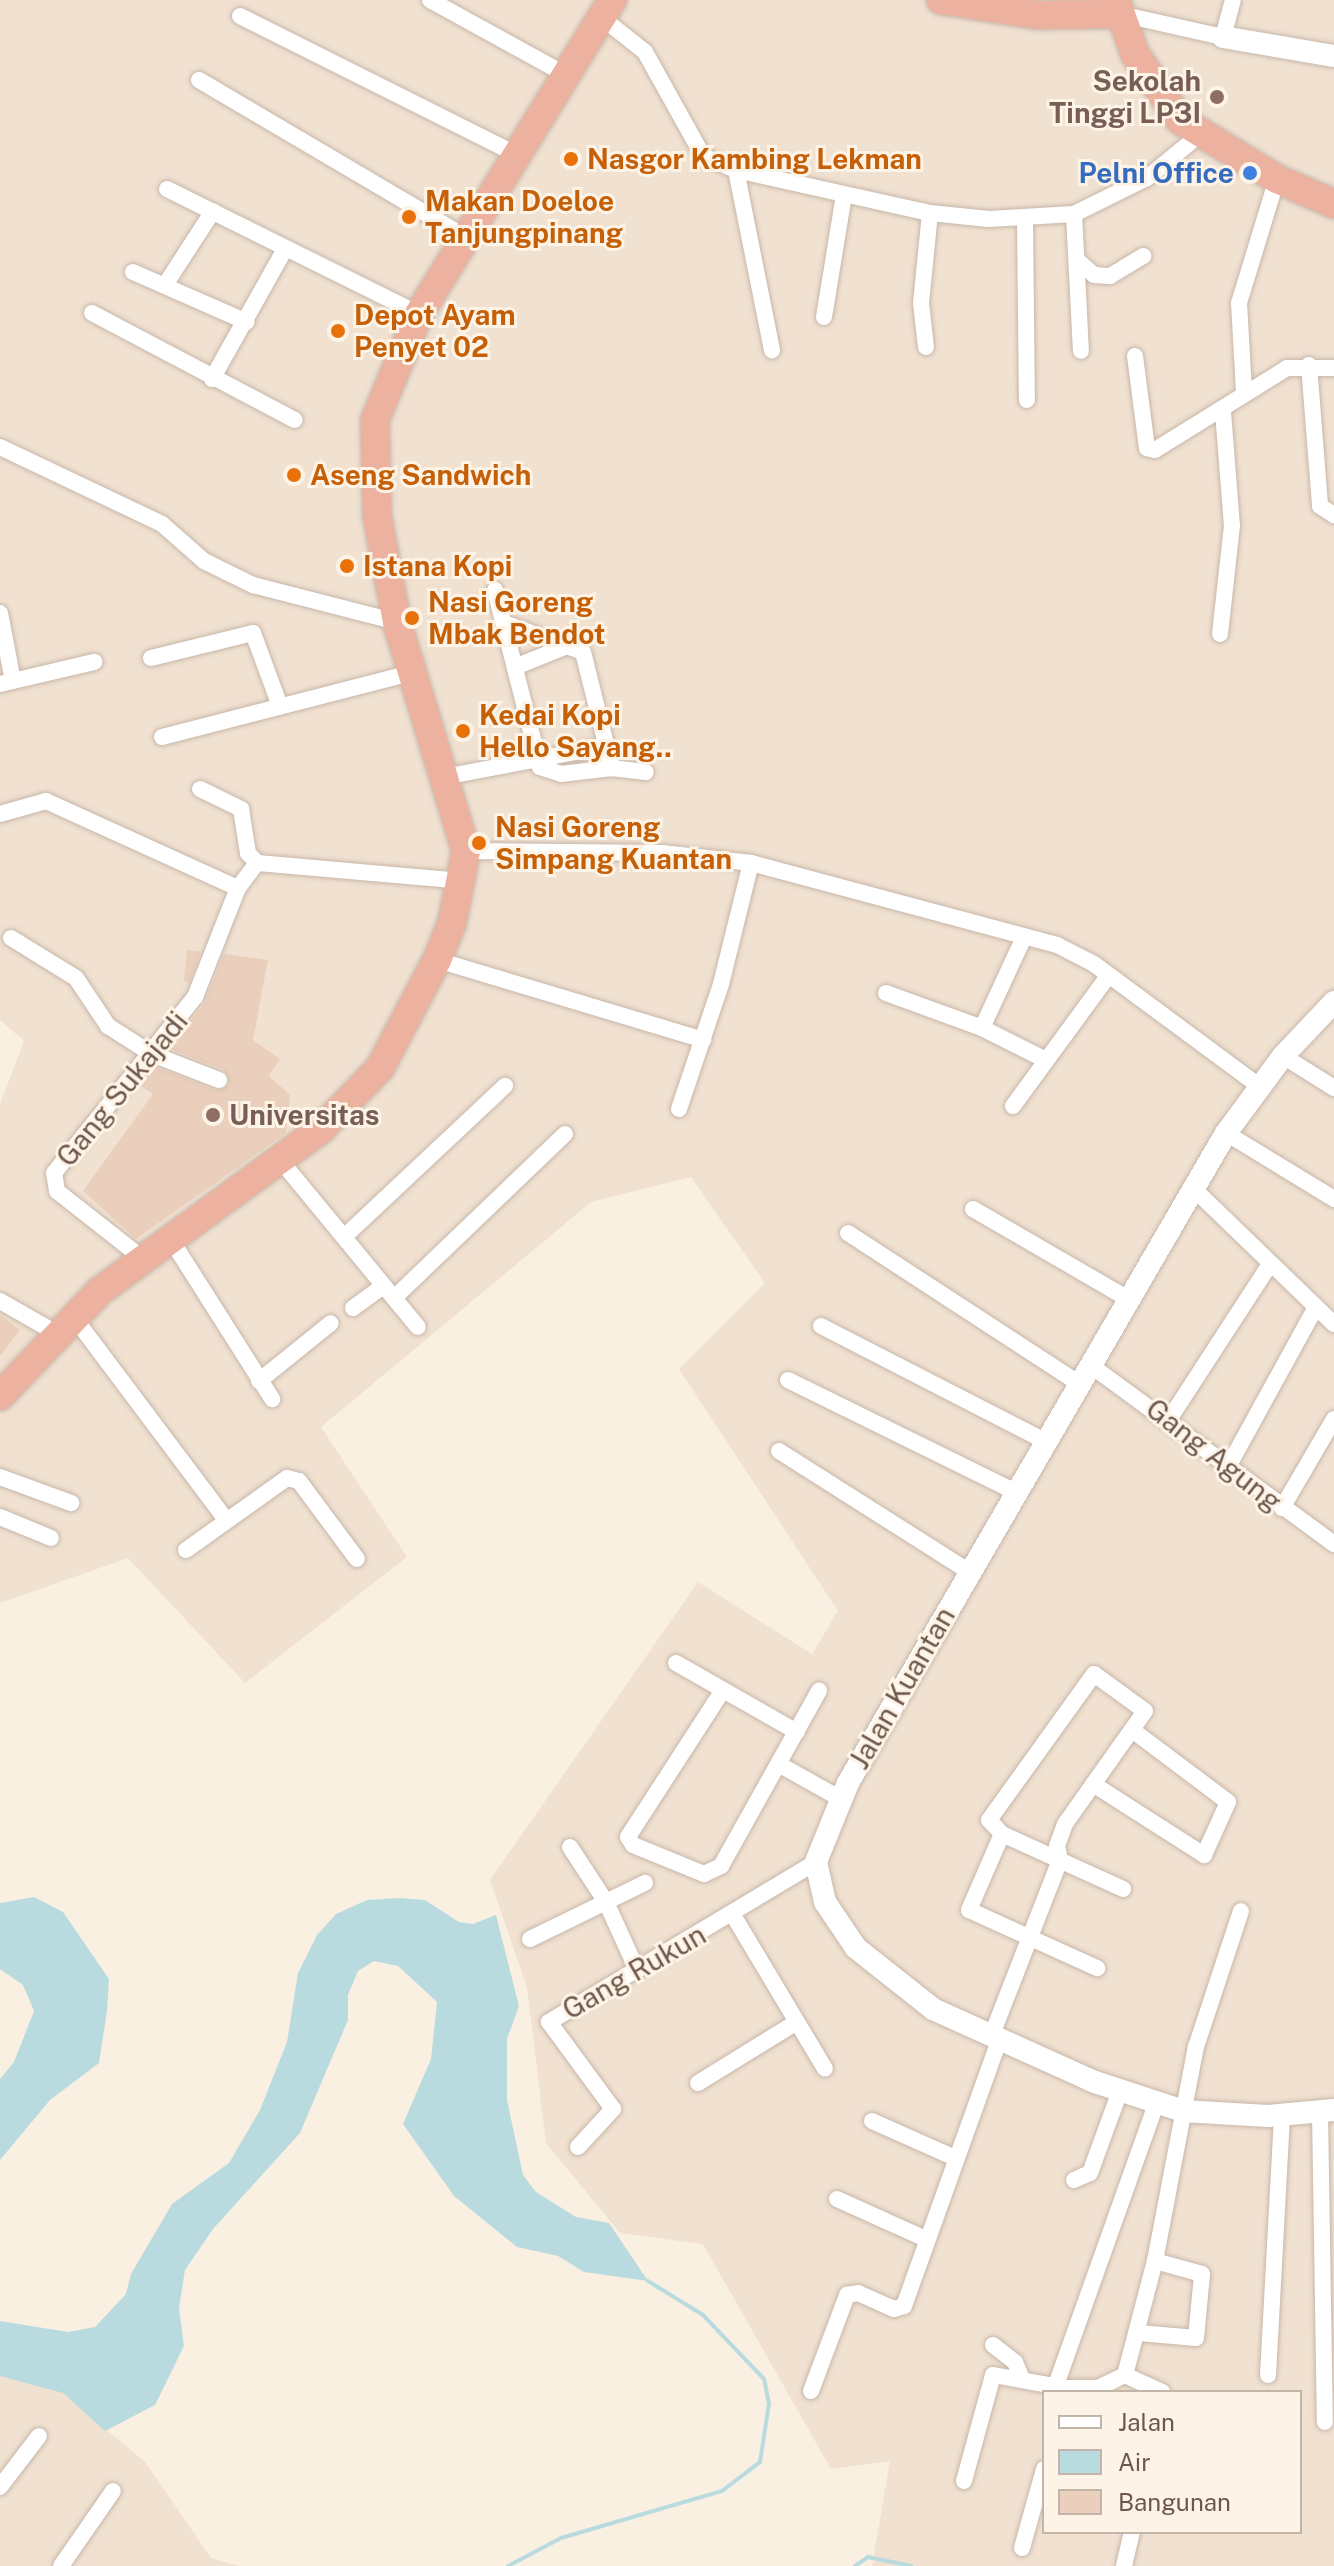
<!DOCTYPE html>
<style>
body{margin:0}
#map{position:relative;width:1334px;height:2566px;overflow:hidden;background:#f9f0e2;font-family:"Public Sans",sans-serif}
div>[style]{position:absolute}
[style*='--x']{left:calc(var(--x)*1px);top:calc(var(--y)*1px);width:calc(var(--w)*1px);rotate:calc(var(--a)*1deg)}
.residential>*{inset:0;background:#f0e1d1}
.water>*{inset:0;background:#b9dbe0}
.stream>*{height:4px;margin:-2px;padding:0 2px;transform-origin:2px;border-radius:2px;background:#b9dbe0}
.building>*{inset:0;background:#ebcfbd}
.roads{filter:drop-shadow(0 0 2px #c8b7aa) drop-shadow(0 0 2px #c8b7aa)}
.street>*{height:16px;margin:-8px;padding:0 8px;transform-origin:8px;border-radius:8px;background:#fff}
.secondary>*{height:22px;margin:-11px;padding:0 11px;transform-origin:11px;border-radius:11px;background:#fff}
.highway>*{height:28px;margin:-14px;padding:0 14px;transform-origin:14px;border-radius:14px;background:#edb29f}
.dots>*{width:22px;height:22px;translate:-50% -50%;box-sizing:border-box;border:4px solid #fdf4e7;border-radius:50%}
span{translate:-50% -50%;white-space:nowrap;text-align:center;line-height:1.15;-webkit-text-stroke:6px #fdf4e7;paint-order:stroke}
.education-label{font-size:28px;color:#785e54;font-weight:700}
.right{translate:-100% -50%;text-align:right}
.left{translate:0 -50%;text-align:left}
.food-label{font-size:28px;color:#c56008;font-weight:700}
.shop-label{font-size:28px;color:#366cbe;font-weight:700}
.street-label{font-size:28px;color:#6e574b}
.legend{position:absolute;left:1042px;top:2390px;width:260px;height:144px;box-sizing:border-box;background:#fdf4e7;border:2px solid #c4b5a9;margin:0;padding:10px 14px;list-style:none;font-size:24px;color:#6e574b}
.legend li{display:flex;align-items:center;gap:16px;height:40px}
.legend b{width:40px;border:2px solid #c4b5a9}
</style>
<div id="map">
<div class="residential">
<i style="clip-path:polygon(evenodd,0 0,1334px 0,1334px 2566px,872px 2566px,890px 2461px,831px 2469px,703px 2244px,620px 2233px,546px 2143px,527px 1987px,490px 1880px,698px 1582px,812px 1654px,838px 1611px,679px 1369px,765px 1283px,691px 1177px,591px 1202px,321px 1427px,407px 1557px,245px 1683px,128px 1558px,0 1603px,0 1104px,24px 1041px,0 1020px,0 0,1044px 2392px,1300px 2392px,1300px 2532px,1044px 2532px,1044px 2392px)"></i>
<i style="clip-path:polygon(0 2340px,146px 2463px,211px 2558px,239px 2566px,0 2566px)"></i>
</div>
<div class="water">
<i style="clip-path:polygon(34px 1897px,63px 1912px,109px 1979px,107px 2011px,99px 2063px,50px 2100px,0 2160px,0 2079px,14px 2062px,34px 2011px,23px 1985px,0 1969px,0 1903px)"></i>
<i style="clip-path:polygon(400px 1898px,425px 1900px,459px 1922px,473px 1924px,496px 1915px,519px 2006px,507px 2039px,507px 2100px,523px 2175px,536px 2192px,576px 2217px,609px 2223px,648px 2281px,584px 2272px,558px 2256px,517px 2247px,454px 2196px,403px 2124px,431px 2059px,437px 2002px,398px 1966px,374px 1961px,358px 1971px,348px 1995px,348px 2020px,300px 2133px,213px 2229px,185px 2270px,179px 2308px,184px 2346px,155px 2405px,105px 2431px,63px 2393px,0 2376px,0 2321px,68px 2332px,95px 2327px,126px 2294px,131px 2274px,172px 2204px,229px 2163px,260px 2110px,287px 2042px,298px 1973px,317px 1935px,336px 1914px,367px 1900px)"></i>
</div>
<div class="stream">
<i style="--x:508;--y:2566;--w:60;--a:-27.8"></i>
<i style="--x:561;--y:2538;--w:168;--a:-16.3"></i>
<i style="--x:722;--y:2491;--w:48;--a:-37.3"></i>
<i style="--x:760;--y:2462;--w:59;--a:-81.2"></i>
<i style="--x:769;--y:2404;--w:25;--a:-101"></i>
<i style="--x:764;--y:2379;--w:88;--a:-133.6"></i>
<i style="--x:703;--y:2315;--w:65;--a:-148.3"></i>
<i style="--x:855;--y:2566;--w:16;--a:-35"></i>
<i style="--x:868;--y:2557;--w:44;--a:11.8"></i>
</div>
<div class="building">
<i style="clip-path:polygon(187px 950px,201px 952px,189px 983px,184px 981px)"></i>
<i style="clip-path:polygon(224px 954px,268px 960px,253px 1040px,280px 1059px,269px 1076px,290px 1095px,286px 1133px,136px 1239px,83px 1191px,153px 1094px,139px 1085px,154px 1066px,215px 1090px,229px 1085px,224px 1070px,168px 1048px,204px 1004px)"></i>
<i style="clip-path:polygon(0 1315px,20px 1330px,0 1356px)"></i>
</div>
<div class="roads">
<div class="street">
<i style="--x:430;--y:0;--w:152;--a:28.8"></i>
<i style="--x:1120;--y:14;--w:106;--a:12.6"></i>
<i style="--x:1223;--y:37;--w:38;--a:-75"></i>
<i style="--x:240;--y:16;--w:308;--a:26.6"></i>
<i style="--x:601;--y:17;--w:56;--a:38.5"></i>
<i style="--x:645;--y:52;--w:119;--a:60.9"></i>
<i style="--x:703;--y:156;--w:36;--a:23"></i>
<i style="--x:736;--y:170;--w:199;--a:12.5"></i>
<i style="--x:930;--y:213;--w:59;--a:5.8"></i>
<i style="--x:989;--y:219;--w:85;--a:-3.4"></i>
<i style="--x:1074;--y:214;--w:81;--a:-26.3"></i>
<i style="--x:1147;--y:178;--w:66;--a:-39.5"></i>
<i style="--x:199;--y:80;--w:308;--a:30.5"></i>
<i style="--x:736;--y:170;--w:184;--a:78.7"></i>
<i style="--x:167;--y:189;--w:281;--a:26.4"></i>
<i style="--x:1074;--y:214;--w:137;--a:87.1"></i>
<i style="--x:1025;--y:220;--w:180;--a:89.4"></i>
<i style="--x:1078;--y:261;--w:21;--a:41"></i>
<i style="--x:1094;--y:275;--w:16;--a:4"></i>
<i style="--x:1110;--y:276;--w:39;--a:-31"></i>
<i style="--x:133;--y:272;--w:124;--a:23.7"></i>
<i style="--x:165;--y:285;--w:88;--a:-57"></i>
<i style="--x:92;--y:313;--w:229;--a:27.8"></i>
<i style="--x:824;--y:317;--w:124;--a:-80.7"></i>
<i style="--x:926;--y:347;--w:44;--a:-96.5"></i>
<i style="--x:921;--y:303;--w:90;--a:-84.3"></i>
<i style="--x:1135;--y:356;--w:93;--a:82.6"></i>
<i style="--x:1147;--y:448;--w:8;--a:14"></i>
<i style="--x:1155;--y:450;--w:155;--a:-31.8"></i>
<i style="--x:1287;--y:368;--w:47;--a:0"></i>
<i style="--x:1309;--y:365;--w:141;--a:85.5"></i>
<i style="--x:1320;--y:506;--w:17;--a:33"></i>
<i style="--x:212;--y:379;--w:149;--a:-60.7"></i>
<i style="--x:1244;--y:392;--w:89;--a:-93.2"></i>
<i style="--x:1239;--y:303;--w:130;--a:-73"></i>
<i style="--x:0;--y:447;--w:179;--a:25.4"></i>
<i style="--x:162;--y:524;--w:56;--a:41.4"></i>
<i style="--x:204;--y:561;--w:55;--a:26.1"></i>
<i style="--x:253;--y:585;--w:149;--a:14.4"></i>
<i style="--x:495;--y:590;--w:183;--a:75.7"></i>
<i style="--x:540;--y:767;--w:22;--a:18"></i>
<i style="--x:561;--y:774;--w:51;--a:-6.7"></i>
<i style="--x:0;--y:613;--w:69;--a:79.2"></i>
<i style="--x:504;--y:623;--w:84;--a:20.2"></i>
<i style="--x:583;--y:652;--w:120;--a:76"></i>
<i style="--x:612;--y:768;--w:34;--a:7"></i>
<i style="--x:1220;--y:634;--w:109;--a:-83.7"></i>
<i style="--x:1232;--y:526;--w:115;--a:-94.5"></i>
<i style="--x:151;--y:658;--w:105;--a:-13.8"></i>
<i style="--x:253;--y:633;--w:78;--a:69.7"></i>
<i style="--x:515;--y:667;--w:61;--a:-22"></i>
<i style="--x:0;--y:684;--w:97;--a:-13.2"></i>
<i style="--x:162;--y:737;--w:257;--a:-14.4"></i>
<i style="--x:444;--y:777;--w:165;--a:-10.8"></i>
<i style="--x:200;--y:789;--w:46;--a:26"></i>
<i style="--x:241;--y:809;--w:45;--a:81"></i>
<i style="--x:248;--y:853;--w:13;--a:48"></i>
<i style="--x:0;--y:814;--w:48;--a:-15.8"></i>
<i style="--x:46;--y:801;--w:211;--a:24.4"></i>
<i style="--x:466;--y:851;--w:196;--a:0.6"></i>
<i style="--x:662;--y:853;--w:90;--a:6.4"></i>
<i style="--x:751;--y:863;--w:317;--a:15"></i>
<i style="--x:1057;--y:945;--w:42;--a:27.2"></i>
<i style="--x:1094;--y:964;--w:205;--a:36.5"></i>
<i style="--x:11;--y:938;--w:76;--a:31.6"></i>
<i style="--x:76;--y:978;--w:58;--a:56.3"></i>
<i style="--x:108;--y:1026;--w:52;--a:32.5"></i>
<i style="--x:152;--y:1054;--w:72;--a:21.2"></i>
<i style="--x:437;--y:960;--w:278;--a:16.7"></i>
<i style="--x:886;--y:993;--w:102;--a:20"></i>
<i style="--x:982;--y:1028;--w:72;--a:26.6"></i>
<i style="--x:982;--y:1028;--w:100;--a:-65.2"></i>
<i style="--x:1283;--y:1056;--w:60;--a:32.1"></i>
<i style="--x:1013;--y:1106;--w:162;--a:-53.8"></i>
<i style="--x:679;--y:1109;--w:132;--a:-71.4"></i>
<i style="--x:721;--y:984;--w:125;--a:-76.1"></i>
<i style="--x:1226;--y:1133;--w:127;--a:31.4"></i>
<i style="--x:281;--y:1161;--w:215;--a:50.5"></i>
<i style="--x:1195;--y:1190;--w:193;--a:44"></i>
<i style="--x:973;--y:1209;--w:181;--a:30.1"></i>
<i style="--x:848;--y:1233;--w:278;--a:33.1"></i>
<i style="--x:344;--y:1237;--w:221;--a:-43.2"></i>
<i style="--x:170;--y:1238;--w:191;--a:57.6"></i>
<i style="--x:142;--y:1258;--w:108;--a:-141.8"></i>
<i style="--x:57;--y:1191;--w:18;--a:-99"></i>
<i style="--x:54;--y:1173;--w:226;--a:-51.3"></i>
<i style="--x:195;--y:997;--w:117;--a:-68.5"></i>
<i style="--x:238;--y:888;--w:31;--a:-53"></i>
<i style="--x:257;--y:863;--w:206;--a:5"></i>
<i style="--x:394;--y:1298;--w:237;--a:-43.8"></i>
<i style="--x:0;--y:1301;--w:64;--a:29.7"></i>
<i style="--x:353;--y:1308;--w:37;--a:-36"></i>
<i style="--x:73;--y:1316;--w:255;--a:53.1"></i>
<i style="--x:821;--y:1326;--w:252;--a:27.2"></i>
<i style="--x:1093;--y:1367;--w:299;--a:36.3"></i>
<i style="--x:788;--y:1380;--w:252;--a:26.2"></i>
<i style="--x:259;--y:1381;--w:92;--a:-38.9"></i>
<i style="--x:1170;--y:1418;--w:180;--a:-57"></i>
<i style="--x:779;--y:1451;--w:224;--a:32.4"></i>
<i style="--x:1228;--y:1467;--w:180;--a:-61.2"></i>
<i style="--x:0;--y:1477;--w:76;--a:20.1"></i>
<i style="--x:1282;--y:1508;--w:103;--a:-59.7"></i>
<i style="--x:0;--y:1517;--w:55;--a:22.4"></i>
<i style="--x:186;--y:1550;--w:124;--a:-35.5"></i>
<i style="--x:287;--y:1478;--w:12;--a:14"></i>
<i style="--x:299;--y:1481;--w:97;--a:53.4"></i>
<i style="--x:676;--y:1663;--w:139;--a:29.7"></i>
<i style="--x:723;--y:1690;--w:175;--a:122.9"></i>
<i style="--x:628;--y:1837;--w:9;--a:58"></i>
<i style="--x:633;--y:1845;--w:77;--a:22.2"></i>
<i style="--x:704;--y:1874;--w:19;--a:-25"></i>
<i style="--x:721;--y:1866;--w:201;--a:-60.8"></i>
<i style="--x:782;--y:1766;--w:65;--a:29.3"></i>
<i style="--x:1093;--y:1784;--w:132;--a:32.6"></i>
<i style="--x:1204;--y:1855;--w:58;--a:-65.6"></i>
<i style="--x:1228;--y:1802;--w:120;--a:-143.1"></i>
<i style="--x:1002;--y:1834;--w:83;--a:113.5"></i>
<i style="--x:969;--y:1910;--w:141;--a:24.4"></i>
<i style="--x:570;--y:1847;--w:66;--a:56.8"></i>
<i style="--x:606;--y:1902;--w:75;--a:65.5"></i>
<i style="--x:1060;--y:1860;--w:14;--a:-102"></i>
<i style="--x:1057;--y:1846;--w:23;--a:-70"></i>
<i style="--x:1065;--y:1824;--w:138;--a:-54.7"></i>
<i style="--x:1145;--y:1711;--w:63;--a:-144"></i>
<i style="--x:1094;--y:1674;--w:180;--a:125.7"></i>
<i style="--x:989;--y:1820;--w:19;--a:47"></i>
<i style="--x:1002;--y:1834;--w:133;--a:24.4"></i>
<i style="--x:733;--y:1915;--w:179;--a:59.1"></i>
<i style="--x:530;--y:1939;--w:128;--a:-26"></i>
<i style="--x:991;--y:2037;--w:190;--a:-68.7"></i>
<i style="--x:698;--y:2083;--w:114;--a:-31.7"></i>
<i style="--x:1320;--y:2112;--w:310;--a:89.1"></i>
<i style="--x:872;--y:2121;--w:91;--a:24"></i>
<i style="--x:578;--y:2147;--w:52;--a:-47.4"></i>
<i style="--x:613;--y:2109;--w:108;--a:-126.3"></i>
<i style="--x:549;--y:2022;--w:311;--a:-30.9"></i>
<i style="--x:1074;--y:2180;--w:17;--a:-24"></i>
<i style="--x:1090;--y:2173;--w:87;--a:-69.9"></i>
<i style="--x:837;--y:2199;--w:98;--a:24.2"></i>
<i style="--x:1139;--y:2333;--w:57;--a:5"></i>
<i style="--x:1196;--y:2338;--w:64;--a:-84.6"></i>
<i style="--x:1202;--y:2274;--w:49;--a:-164.5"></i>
<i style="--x:993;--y:2345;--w:28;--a:38"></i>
<i style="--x:1015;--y:2362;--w:16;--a:68"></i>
<i style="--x:1125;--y:2375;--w:41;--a:24.7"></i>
<i style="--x:1268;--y:2375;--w:260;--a:-86.9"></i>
<i style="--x:1056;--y:2385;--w:298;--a:-70.4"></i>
<i style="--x:811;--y:2391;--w:103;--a:-69.4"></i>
<i style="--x:847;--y:2295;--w:11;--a:-10"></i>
<i style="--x:858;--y:2293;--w:39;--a:24"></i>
<i style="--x:894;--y:2309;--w:10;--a:-17"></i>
<i style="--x:904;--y:2306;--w:282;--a:-70.3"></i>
<i style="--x:964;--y:2481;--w:110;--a:-74.7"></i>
<i style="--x:993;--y:2375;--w:73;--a:10.2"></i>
<i style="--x:1065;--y:2388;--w:33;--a:0"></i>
<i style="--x:1098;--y:2388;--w:30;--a:-26"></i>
<i style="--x:1125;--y:2375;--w:118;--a:-75.3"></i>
<i style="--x:1155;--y:2261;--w:218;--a:-79.2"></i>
<i style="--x:1196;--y:2047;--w:143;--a:-71.7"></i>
<i style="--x:0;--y:2487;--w:64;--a:-52.6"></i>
<i style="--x:1022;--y:2548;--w:82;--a:-74.4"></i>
<i style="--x:61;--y:2566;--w:91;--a:-55.3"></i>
<i style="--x:1124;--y:2566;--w:35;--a:-77"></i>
</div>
<div class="secondary">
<i style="--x:1223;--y:37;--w:113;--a:9.7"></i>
<i style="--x:1334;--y:1002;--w:74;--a:133.4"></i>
<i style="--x:1283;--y:1056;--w:96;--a:126.5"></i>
<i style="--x:1226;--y:1133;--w:752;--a:120.18"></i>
<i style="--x:848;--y:1783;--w:85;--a:112.1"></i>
<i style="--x:816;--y:1862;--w:41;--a:77.3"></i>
<i style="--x:825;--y:1902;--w:55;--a:56"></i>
<i style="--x:856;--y:1948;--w:98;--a:38.4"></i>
<i style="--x:933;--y:2009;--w:178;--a:24.3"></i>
<i style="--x:1095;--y:2082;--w:93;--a:18.2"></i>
<i style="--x:1183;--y:2111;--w:85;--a:3.4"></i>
<i style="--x:1268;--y:2116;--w:66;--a:-5.2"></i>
</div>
<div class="highway">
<i style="--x:941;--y:0;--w:97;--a:8.9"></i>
<i style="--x:1037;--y:15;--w:83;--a:-0.7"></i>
<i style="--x:1116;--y:0;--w:57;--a:70.6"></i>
<i style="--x:1135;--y:54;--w:80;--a:55.7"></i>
<i style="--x:1180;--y:120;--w:114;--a:31.3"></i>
<i style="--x:1277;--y:179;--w:62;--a:23.7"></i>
<i style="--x:0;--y:1396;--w:145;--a:-46.4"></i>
<i style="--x:100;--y:1291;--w:274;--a:-36.2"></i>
<i style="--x:321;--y:1129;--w:85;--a:-46"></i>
<i style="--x:380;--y:1068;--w:122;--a:-62.2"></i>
<i style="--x:437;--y:960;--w:40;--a:-68"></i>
<i style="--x:452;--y:923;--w:73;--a:-79"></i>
<i style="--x:466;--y:851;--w:239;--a:-106.8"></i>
<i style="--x:397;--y:622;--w:109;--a:-100.6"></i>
<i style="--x:377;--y:515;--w:95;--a:-91.2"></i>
<i style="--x:375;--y:420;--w:115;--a:-67.5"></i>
<i style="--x:419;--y:314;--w:369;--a:-58.4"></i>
</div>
</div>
<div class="dots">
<i style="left:1217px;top:97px;background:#8d6e63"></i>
<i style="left:571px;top:159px;background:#e8710a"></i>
<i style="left:1250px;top:173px;background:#3f7fe0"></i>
<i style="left:409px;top:217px;background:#e8710a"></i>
<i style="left:338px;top:331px;background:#e8710a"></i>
<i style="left:294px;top:475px;background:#e8710a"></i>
<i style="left:347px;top:566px;background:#e8710a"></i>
<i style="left:412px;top:618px;background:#e8710a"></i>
<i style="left:463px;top:731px;background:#e8710a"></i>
<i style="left:479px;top:843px;background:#e8710a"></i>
<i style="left:213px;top:1115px;background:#8d6e63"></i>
</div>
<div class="education-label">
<span class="right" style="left:1201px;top:97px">Sekolah<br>Tinggi LP3I</span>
<span class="left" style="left:229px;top:1115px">Universitas</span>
</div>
<div class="food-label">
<span class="left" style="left:587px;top:159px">Nasgor Kambing Lekman</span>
<span class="left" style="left:425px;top:217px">Makan Doeloe<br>Tanjungpinang</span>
<span class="left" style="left:354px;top:331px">Depot Ayam<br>Penyet 02</span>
<span class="left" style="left:310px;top:475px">Aseng Sandwich</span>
<span class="left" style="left:363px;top:566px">Istana Kopi</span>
<span class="left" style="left:428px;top:618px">Nasi Goreng<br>Mbak Bendot</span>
<span class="left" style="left:479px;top:731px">Kedai Kopi<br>Hello Sayang..</span>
<span class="left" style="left:495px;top:843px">Nasi Goreng<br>Simpang Kuantan</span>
</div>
<div class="shop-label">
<span class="right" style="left:1234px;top:173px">Pelni Office</span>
</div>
<div class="street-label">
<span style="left:122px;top:1089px;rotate:-51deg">Gang Sukajadi</span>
<span style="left:1214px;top:1455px;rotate:38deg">Gang Agung</span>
<span style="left:902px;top:1688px;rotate:-60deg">Jalan Kuantan</span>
<span style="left:634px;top:1972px;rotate:-30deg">Gang Rukun</span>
</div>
<ul class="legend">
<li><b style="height:10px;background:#fff"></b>Jalan</li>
<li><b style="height:22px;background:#b9dbe0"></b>Air</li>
<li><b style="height:22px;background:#ebcfbd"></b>Bangunan</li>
</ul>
</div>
